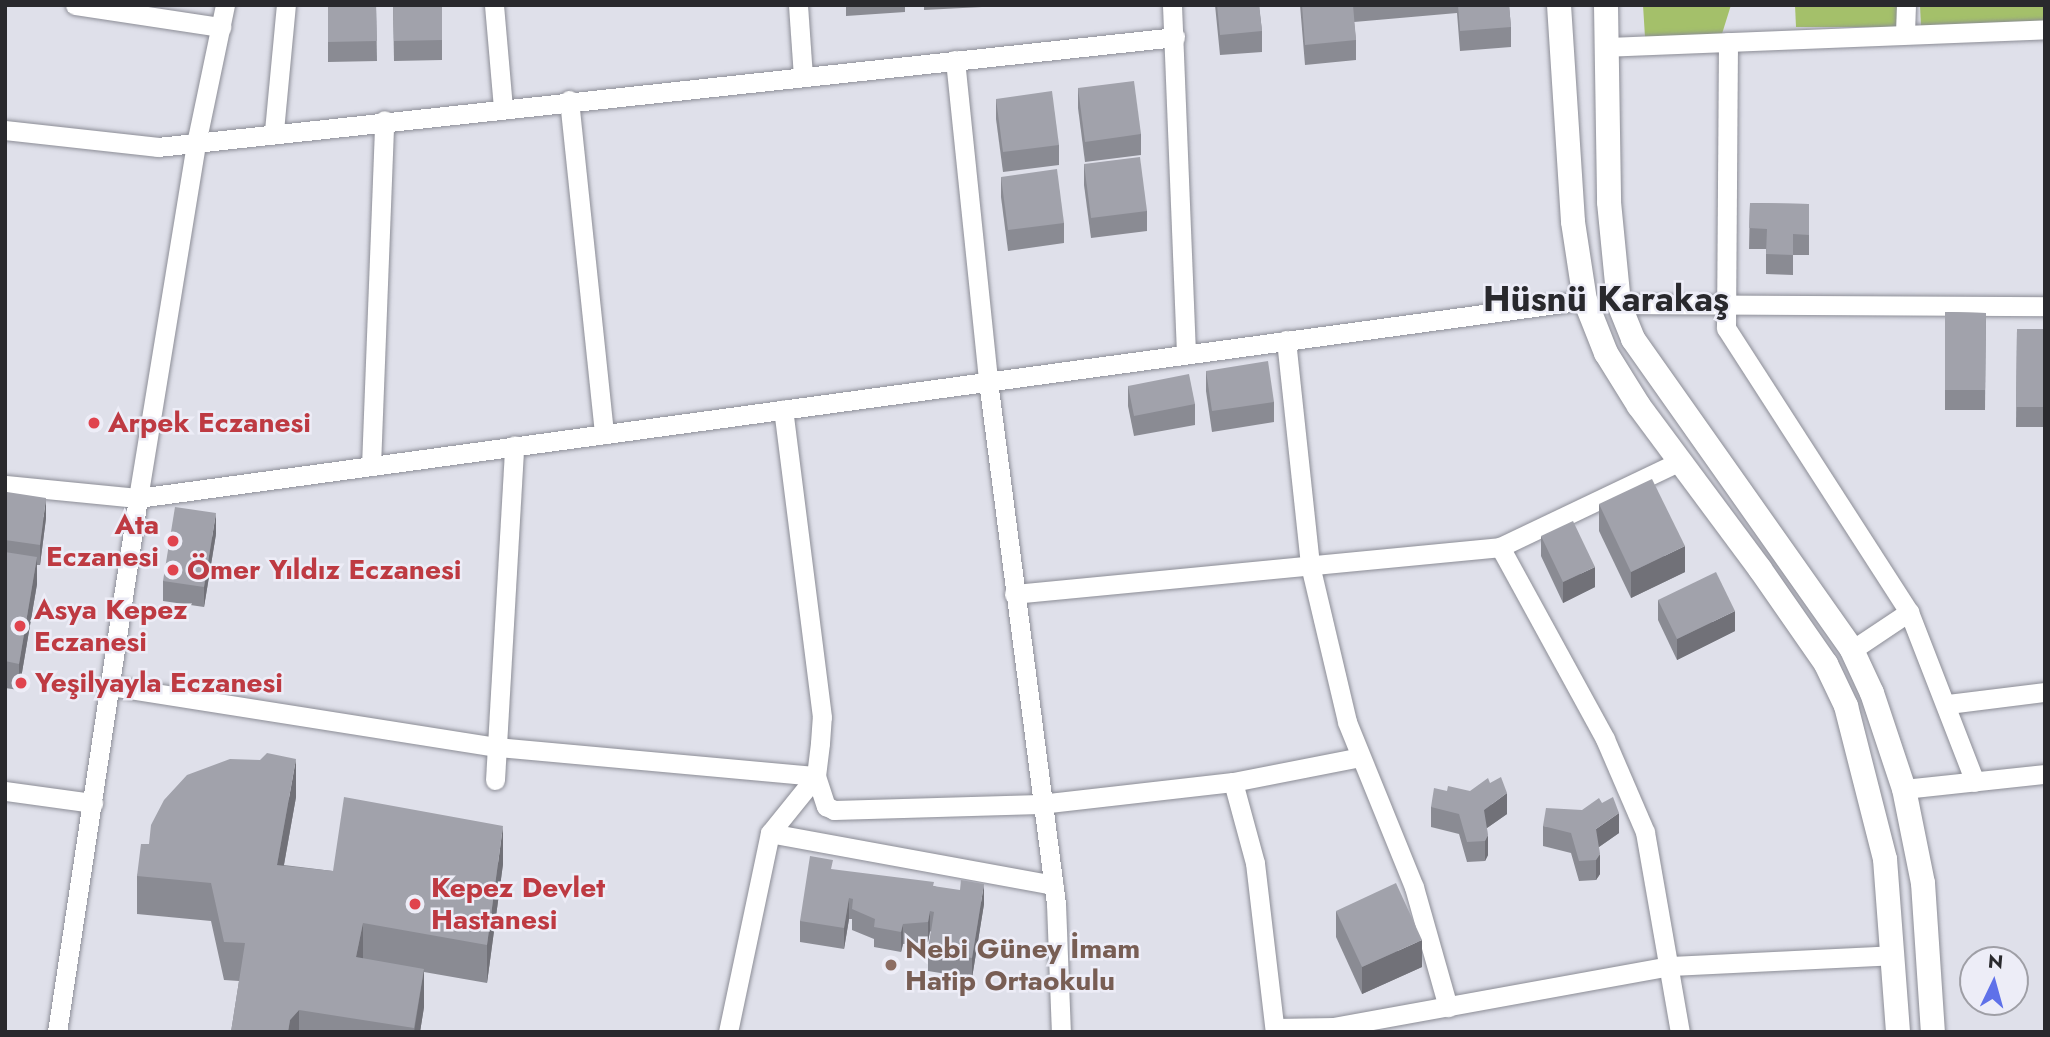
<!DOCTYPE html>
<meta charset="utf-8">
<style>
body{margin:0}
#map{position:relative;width:2050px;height:1037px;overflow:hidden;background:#dfe0ea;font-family:Jost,sans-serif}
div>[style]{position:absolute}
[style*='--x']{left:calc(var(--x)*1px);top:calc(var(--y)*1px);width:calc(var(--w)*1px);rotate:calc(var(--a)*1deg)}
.green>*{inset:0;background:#a4c06a}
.roads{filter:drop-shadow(0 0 2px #8c8d96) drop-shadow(0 0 2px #8c8d96)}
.minor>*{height:19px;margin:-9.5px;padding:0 9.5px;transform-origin:9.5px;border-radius:9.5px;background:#fff}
.major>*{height:24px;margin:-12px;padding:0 12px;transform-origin:12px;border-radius:12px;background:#fff}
.wall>*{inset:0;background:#8a8b93}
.shaded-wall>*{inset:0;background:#717178}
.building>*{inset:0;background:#a1a2ab}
.dots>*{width:19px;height:19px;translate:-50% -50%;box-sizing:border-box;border:4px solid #ededf7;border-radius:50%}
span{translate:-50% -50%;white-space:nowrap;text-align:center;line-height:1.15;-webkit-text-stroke:5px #ededf7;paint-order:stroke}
.health-label{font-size:28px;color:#be3a42;font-weight:700}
.left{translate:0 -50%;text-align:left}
.right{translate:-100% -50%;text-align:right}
.education-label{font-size:28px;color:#785e54;font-weight:700}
.district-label{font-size:35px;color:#29292d;font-weight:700}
.frame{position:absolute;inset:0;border:7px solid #29292d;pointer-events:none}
.north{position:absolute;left:1959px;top:946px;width:70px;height:70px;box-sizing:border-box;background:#ededf7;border:2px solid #9f9fa6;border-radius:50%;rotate:5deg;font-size:19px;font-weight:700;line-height:28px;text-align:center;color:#29292d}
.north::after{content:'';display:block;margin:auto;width:24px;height:32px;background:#5f71e9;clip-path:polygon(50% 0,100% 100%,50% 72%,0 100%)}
</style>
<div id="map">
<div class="green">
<i style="clip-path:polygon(1643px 5px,1731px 5px,1721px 37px,1645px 37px)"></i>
<i style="clip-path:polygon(1795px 5px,1898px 5px,1897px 27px,1796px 27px)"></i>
<i style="clip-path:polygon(1920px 5px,2045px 5px,2045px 22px,1921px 26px)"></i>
</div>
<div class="roads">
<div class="minor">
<i style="--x:75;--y:5;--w:148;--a:8.6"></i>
<i style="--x:494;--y:5;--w:102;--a:85"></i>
<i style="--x:798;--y:5;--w:71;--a:86"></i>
<i style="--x:1172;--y:5;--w:349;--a:87.7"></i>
<i style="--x:1905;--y:33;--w:28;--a:-88"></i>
<i style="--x:1728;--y:42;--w:286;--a:90.4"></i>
<i style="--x:1726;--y:328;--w:338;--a:57.2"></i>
<i style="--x:1909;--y:612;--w:182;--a:68.8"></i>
<i style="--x:1605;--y:47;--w:440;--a:-2.3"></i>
<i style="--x:955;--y:60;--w:323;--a:84.1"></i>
<i style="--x:988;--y:381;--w:527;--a:82.59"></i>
<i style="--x:1056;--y:904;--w:128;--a:87.8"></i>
<i style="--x:569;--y:100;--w:336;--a:84"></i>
<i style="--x:5;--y:130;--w:154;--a:6.3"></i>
<i style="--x:158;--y:147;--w:1023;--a:-6.17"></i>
<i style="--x:274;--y:131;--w:127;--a:-84.6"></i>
<i style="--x:1619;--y:304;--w:426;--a:0.3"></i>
<i style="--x:1286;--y:340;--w:226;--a:83.9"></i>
<i style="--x:1310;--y:565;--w:161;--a:76.7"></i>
<i style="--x:1347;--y:722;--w:178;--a:67.9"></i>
<i style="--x:1414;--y:887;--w:125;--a:74.2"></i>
<i style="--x:371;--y:466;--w:346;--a:-87.8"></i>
<i style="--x:5;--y:485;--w:134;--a:5.6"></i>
<i style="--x:138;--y:498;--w:1460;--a:-7.79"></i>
<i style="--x:1500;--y:547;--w:219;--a:61.3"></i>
<i style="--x:1605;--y:739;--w:101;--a:66.7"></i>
<i style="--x:1645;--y:832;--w:203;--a:80.1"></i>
<i style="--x:1014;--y:594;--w:488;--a:-5.5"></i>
<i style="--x:1500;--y:547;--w:199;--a:-25.5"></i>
<i style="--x:1852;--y:650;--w:69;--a:-33.7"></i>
<i style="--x:111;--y:686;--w:391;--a:9"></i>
<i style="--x:497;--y:747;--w:320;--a:5.2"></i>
<i style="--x:816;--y:776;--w:32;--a:72"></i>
<i style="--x:826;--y:806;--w:9;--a:27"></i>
<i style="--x:834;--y:810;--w:206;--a:-1.7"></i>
<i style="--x:1040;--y:804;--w:194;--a:-6.5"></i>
<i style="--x:1233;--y:782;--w:130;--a:-11.1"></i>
<i style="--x:1948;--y:704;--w:98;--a:-7.1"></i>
<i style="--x:495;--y:780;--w:335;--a:-86.7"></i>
<i style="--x:1233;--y:782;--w:84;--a:74.8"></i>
<i style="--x:1255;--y:863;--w:170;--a:83.3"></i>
<i style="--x:1904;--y:789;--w:142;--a:-6.1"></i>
<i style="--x:5;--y:791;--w:89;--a:7.8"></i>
<i style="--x:770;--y:833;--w:288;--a:10.4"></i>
<i style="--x:1275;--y:1028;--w:59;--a:-1"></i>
<i style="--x:1334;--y:1027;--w:341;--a:-10.3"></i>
<i style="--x:1670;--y:966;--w:223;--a:-2.8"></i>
<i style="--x:57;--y:1032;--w:540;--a:-81.37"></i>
<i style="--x:138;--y:498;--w:364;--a:-80.7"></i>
<i style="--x:197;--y:139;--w:137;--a:-78.2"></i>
<i style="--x:728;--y:1032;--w:203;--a:-78.1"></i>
<i style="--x:770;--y:833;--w:73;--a:-51.1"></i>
<i style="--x:816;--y:776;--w:33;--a:-83"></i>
<i style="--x:820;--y:743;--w:26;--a:-86"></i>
<i style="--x:822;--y:717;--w:310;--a:-97.2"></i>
</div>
<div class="major">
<i style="--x:1559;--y:5;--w:217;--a:86.3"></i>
<i style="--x:1573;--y:222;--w:79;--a:81.3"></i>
<i style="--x:1585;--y:300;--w:57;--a:68.4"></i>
<i style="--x:1606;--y:353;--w:62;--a:58.1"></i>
<i style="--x:1639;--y:406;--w:203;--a:53.4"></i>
<i style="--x:1760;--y:569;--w:116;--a:55.2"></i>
<i style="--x:1826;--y:664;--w:47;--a:64.5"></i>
<i style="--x:1846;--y:706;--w:158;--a:75.7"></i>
<i style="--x:1885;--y:859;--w:173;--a:85.7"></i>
<i style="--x:1606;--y:5;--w:197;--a:89.1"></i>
<i style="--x:1609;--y:202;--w:102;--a:84.4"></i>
<i style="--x:1619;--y:304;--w:38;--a:68"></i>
<i style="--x:1633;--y:339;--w:380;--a:54.8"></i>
<i style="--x:1852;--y:650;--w:47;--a:65.1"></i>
<i style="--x:1872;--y:693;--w:101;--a:71.6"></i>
<i style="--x:1904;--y:789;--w:96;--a:78.6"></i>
<i style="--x:1923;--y:883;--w:149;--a:86.2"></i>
</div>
</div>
<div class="wall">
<i style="clip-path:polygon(328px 5px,376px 5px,377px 61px,328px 62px)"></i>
<i style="clip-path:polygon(393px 5px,442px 5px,442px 60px,394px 61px)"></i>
<i style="clip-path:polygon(846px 5px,905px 5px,905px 12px,846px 16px)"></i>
<i style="clip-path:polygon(924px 5px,982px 5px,982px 7px,924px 10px)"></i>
<i style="clip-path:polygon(1215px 5px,1259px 5px,1262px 31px,1262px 52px,1220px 55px)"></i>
<i style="clip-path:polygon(1300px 5px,1509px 5px,1511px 27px,1511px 47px,1460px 51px,1457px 13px,1354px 22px,1356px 40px,1356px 60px,1305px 65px)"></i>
<i style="clip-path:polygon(1078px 88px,1141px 134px,1141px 155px,1085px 162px,1078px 108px)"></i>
<i style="clip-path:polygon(996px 99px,1059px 145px,1059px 165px,1003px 172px,996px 119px)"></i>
<i style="clip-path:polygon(1084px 164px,1147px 211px,1147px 231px,1091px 238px,1084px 185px)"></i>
<i style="clip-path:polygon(1001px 177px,1064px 223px,1064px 243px,1008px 251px,1001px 197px)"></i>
<i style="clip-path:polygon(1750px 203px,1809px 204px,1809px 255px,1793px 255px,1793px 275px,1766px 274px,1766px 249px,1749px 249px)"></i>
<i style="clip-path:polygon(1945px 312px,1986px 313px,1985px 410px,1945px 410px)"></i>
<i style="clip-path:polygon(2017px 329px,2045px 329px,2045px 427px,2016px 427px)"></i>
<i style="clip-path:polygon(1206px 371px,1274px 402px,1274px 422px,1212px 432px,1206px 391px)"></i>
<i style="clip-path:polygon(1128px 386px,1195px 404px,1195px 425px,1134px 436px,1128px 406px)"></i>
<i style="clip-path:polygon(5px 504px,46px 518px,40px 565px,37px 565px,37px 584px,19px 690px,5px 688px)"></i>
<i style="clip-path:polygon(1599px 504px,1685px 572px,1631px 598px,1599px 531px)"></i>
<i style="clip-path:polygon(216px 534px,204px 607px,163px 601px,163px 581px)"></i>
<i style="clip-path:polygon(1541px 536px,1595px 587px,1563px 603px,1541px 556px)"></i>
<i style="clip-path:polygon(1658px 600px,1735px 631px,1677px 660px,1658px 620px)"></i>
<i style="clip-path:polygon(1447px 791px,1470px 791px,1507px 814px,1487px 828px,1488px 855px,1485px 861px,1467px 862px,1459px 834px,1431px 827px,1431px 807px)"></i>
<i style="clip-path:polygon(296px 797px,284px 865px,333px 871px,503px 864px,487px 983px,424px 972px,424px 1007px,420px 1032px,231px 1032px,239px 981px,224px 980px,211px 921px,137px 914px,137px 876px,149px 844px)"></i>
<i style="clip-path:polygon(1543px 826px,1619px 833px,1599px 847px,1600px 874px,1596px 880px,1579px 881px,1571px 853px,1543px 846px)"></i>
<i style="clip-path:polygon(833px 870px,934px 886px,984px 904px,972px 978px,928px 971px,928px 951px,931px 932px,930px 931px,928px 942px,903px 944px,901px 952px,874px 947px,874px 939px,852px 930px,852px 919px,849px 919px,844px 949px,800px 942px,800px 921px)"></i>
<i style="clip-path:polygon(1336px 911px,1422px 967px,1362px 994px,1336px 937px)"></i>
</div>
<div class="shaded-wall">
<i style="clip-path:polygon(46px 498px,46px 518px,40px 565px,40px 545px)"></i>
<i style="clip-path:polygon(216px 513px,216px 534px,204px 607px,204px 587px)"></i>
<i style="clip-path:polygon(1685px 546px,1685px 572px,1631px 598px,1631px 572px)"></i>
<i style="clip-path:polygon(37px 557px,37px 584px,19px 690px,19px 664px)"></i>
<i style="clip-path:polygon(1595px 567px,1595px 587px,1563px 603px,1563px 582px)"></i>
<i style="clip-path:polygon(1735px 611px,1735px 631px,1677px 660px,1677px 639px)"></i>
<i style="clip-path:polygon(296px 759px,296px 797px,277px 903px,277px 865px)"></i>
<i style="clip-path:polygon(1507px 793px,1507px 814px,1484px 830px,1484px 810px)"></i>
<i style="clip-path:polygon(1619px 813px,1619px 833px,1596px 849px,1596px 829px)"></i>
<i style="clip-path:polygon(503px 826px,503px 864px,487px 983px,487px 945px)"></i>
<i style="clip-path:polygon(1488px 835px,1488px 855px,1485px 861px,1485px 841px)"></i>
<i style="clip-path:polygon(1600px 854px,1600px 874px,1596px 880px,1596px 860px)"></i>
<i style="clip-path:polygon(984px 884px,984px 904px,972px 978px,972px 958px)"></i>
<i style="clip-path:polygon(849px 898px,849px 919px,844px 949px,844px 928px)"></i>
<i style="clip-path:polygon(930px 911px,930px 931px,928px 942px,928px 922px)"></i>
<i style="clip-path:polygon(363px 923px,363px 961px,356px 957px)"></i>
<i style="clip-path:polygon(903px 924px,903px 944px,901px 952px,901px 932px)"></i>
<i style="clip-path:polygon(1422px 940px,1422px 967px,1362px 994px,1362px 967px)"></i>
<i style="clip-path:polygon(424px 969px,424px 1007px,420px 1032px,414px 1032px)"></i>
<i style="clip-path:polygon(299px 1010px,299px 1032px,288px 1032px,290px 1020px)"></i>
</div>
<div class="building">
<i style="clip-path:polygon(328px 5px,376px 5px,377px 41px,328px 42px)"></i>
<i style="clip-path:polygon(393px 5px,442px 5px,442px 40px,394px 41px)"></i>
<i style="clip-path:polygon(1217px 5px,1259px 5px,1262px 31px,1220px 35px)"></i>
<i style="clip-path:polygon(1302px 5px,1353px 5px,1356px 40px,1305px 45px)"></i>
<i style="clip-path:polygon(1458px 5px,1509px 5px,1511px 27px,1460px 31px)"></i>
<i style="clip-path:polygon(1134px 81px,1141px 134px,1085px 142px,1078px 88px)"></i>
<i style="clip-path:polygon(1052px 91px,1059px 145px,1003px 152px,996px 99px)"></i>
<i style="clip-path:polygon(1140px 157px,1147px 211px,1091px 218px,1084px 164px)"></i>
<i style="clip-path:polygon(1057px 169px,1064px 223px,1008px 230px,1001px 177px)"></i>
<i style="clip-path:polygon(1750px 203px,1809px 204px,1809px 235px,1793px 234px,1793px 255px,1766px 254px,1767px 229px,1749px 228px)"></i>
<i style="clip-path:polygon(1945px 312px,1986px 313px,1985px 390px,1945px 390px)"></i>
<i style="clip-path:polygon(2017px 329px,2045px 329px,2045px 407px,2016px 407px)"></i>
<i style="clip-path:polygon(1268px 361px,1274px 402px,1212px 411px,1206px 371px)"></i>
<i style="clip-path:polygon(1189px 374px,1195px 404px,1134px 416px,1128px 386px)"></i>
<i style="clip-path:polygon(1652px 479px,1685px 546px,1631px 572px,1599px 504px)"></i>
<i style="clip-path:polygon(7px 492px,46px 498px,40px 545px,5px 540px,5px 504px)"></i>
<i style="clip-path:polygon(175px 507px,216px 513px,204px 587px,163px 581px)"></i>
<i style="clip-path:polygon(1573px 521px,1595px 567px,1563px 582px,1541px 536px)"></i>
<i style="clip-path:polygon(5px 552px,37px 557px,19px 664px,5px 661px)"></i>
<i style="clip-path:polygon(1716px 572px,1735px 611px,1677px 639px,1658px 600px)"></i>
<i style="clip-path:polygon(267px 753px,296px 759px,277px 865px,333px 871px,344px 797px,503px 826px,487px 945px,363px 923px,356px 957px,424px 969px,414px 1028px,299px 1010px,290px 1020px,288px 1032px,231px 1032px,245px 943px,224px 942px,211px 883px,137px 876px,141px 844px,149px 844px,151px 825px,164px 800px,187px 775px,230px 759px,260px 760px)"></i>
<i style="clip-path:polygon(1501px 777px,1507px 793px,1484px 810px,1488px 835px,1485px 841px,1467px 842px,1459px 814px,1431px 807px,1434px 788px,1447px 791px,1448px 786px,1470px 791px,1488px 778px,1490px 783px)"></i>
<i style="clip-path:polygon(1613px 797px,1619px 813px,1596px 829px,1600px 854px,1596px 860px,1579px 861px,1571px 833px,1543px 826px,1546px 808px,1582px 810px,1599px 798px,1602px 803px)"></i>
<i style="clip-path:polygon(810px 856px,833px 860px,831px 869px,934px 882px,933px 886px,960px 890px,961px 880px,984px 884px,972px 958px,928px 951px,934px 912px,930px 911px,928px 922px,903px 924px,901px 932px,874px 927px,875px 919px,852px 909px,853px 899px,849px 898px,844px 928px,800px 921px)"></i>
<i style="clip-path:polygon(1396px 883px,1422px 940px,1362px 967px,1336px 911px)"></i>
</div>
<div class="dots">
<i style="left:94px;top:423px;background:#e0444e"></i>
<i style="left:173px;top:541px;background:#e0444e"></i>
<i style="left:173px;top:570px;background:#e0444e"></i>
<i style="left:20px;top:626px;background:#e0444e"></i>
<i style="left:21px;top:683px;background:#e0444e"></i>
<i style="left:415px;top:904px;background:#e0444e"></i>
<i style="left:891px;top:965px;background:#8d6e63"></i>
</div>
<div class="health-label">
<span class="left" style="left:108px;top:423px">Arpek Eczanesi</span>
<span class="right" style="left:159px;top:541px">Ata<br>Eczanesi</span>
<span class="left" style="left:187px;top:570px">Ömer Yıldız Eczanesi</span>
<span class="left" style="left:34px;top:626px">Asya Kepez<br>Eczanesi</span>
<span class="left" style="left:35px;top:683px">Yeşilyayla Eczanesi</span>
<span class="left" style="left:431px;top:904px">Kepez Devlet<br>Hastanesi</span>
</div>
<div class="education-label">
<span class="left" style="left:905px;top:965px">Nebi Güney İmam<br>Hatip Ortaokulu</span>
</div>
<div class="district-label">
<span style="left:1606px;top:299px">Hüsnü Karakaş</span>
</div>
<div class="frame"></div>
<div class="north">N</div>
</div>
